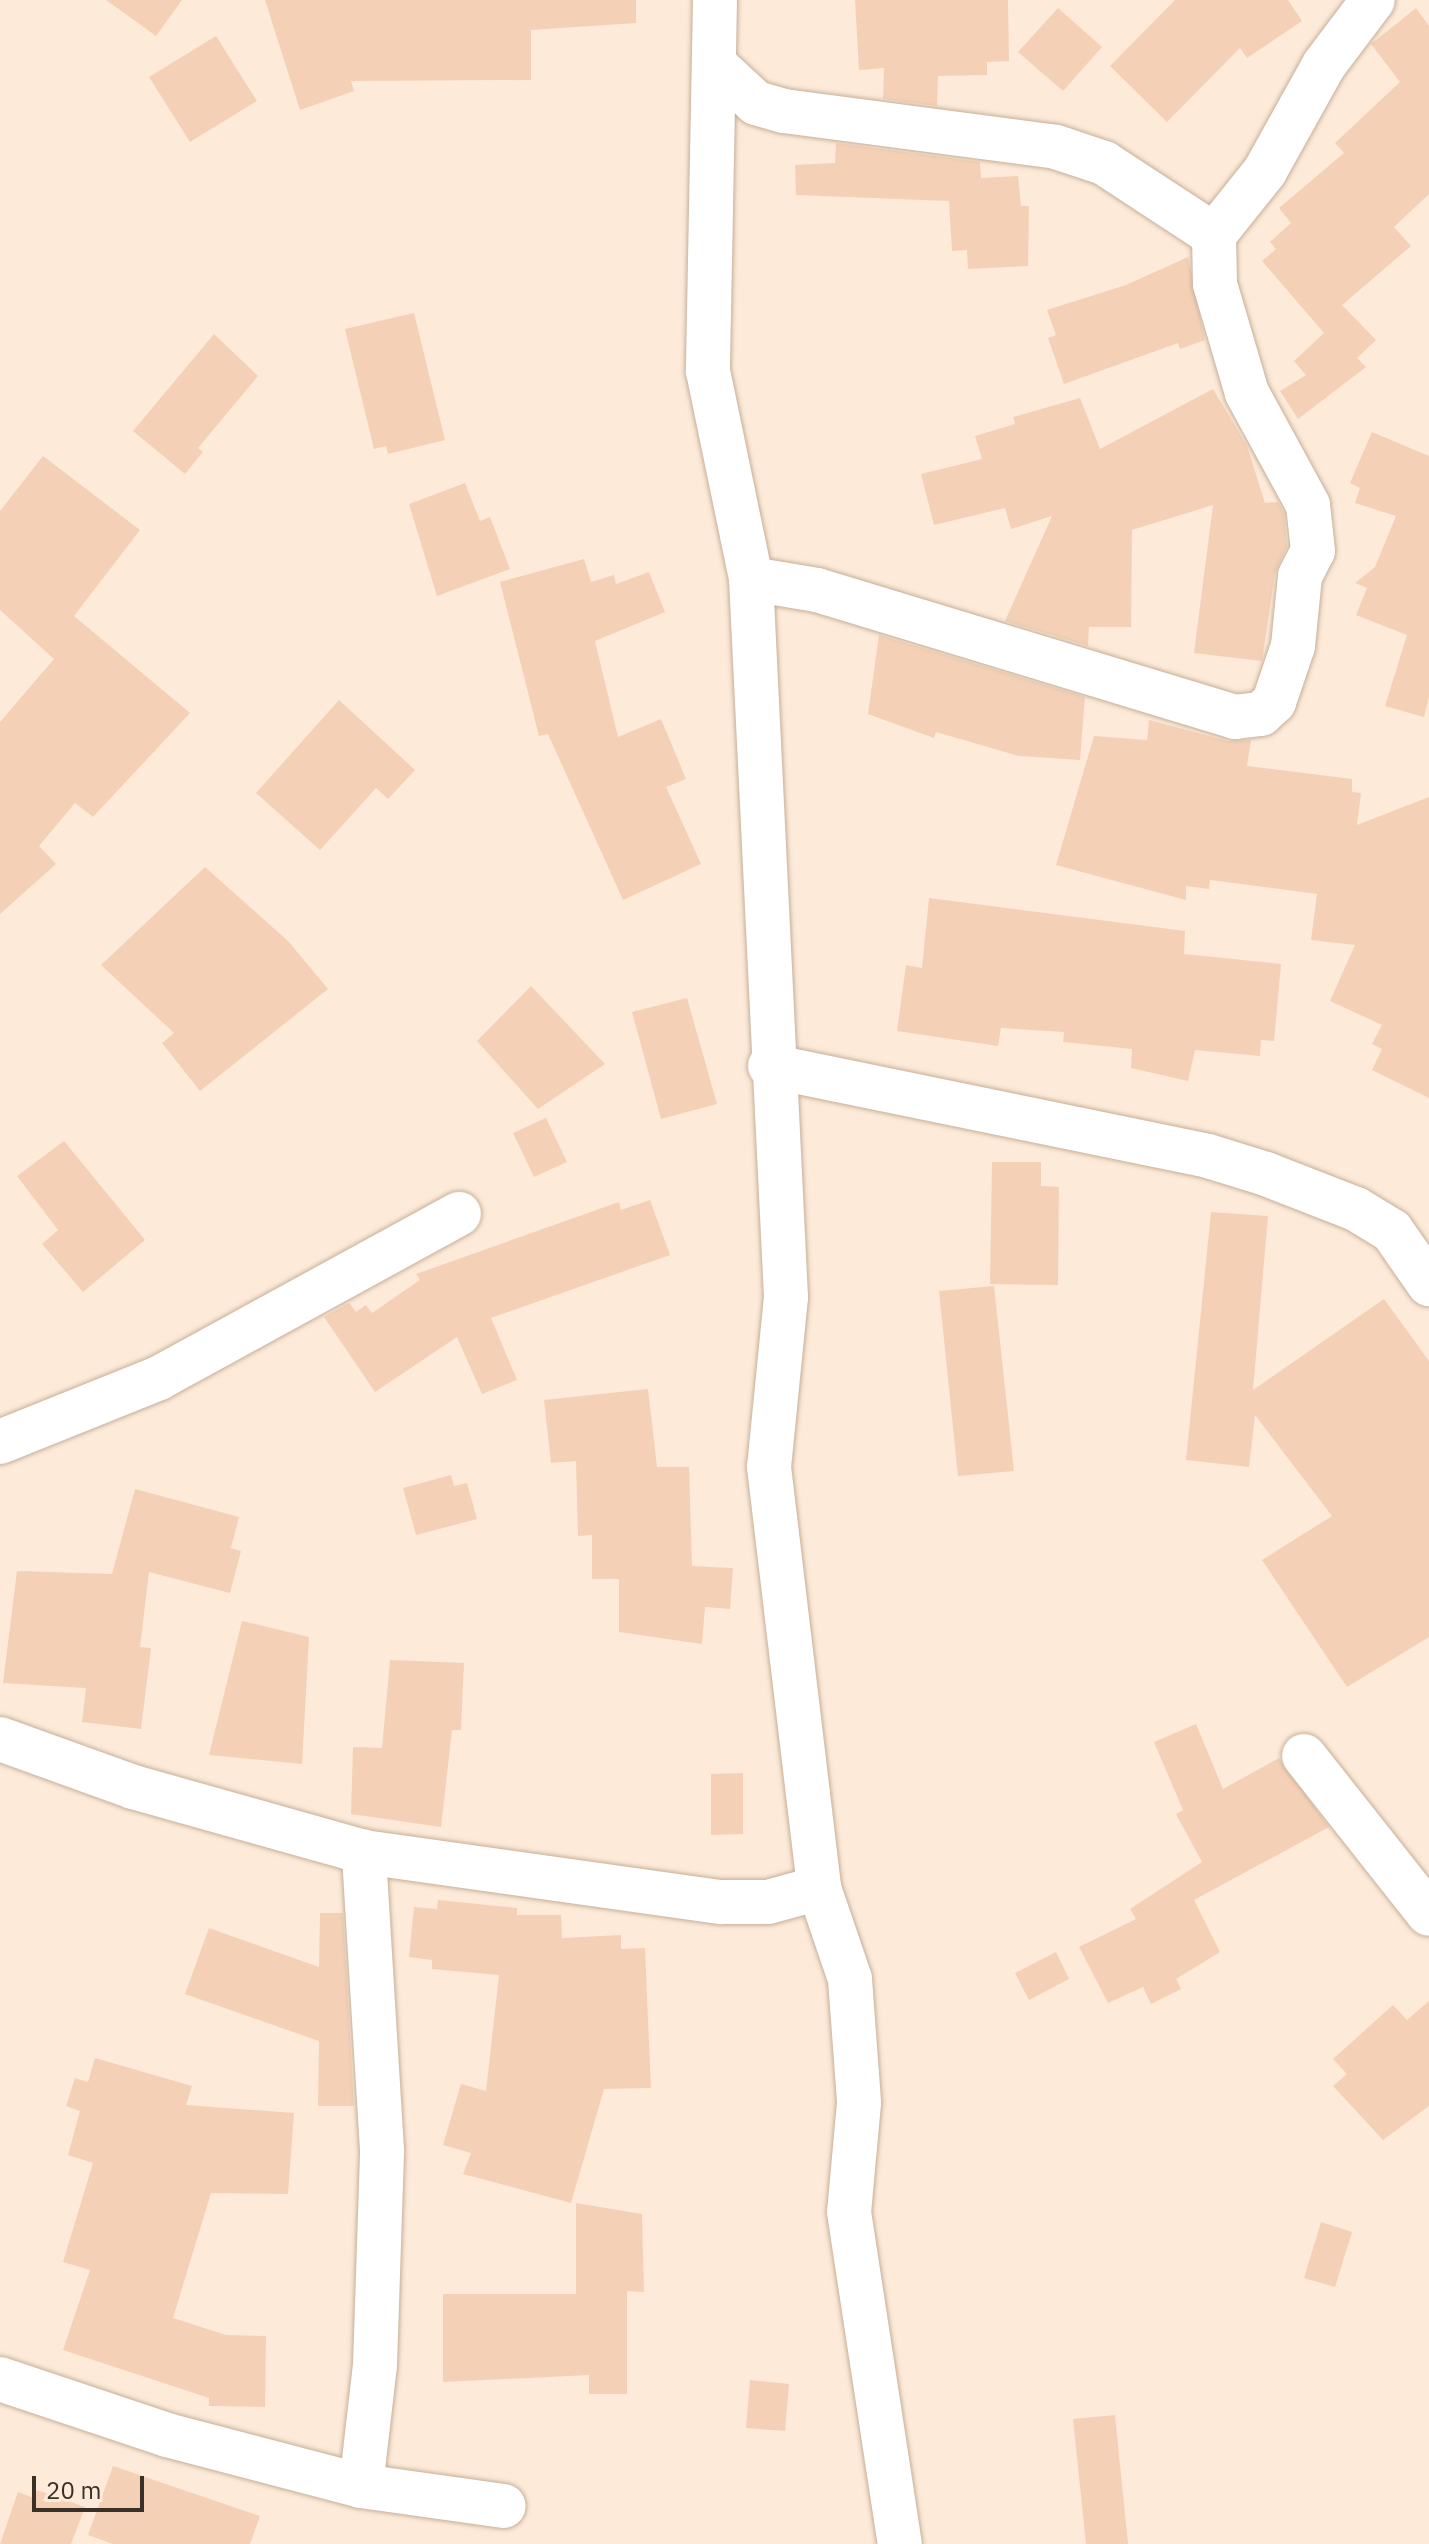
<!DOCTYPE html>
<style>
body{margin:0}
#map{position:relative;width:1429px;height:2544px;overflow:hidden;background:#fdead8;font-family:"IBM Plex Sans",sans-serif}
div>[style]{position:absolute}
[style*='--x']{left:calc(var(--x)*1px);top:calc(var(--y)*1px);width:calc(var(--w)*1px);rotate:calc(var(--a)*1deg)}
.building>*{inset:0;background:#f4d1b6}
.roads{filter:drop-shadow(0 0 2px #c6af9a) drop-shadow(0 0 2px #c6af9a)}
.minor>*{height:44px;margin:-22px;padding:0 22px;transform-origin:22px;border-radius:22px;background:#fff}
span{translate:-50% -50%;white-space:nowrap;text-align:center;line-height:1.15;-webkit-text-stroke:6px #fdead8;paint-order:stroke}
.scale{position:absolute;left:32px;top:2476px;width:112px;height:36px;box-sizing:border-box;border:4px solid #393027;border-top:0;padding-left:10px;font-size:24px;line-height:28px;white-space:nowrap;color:#393027;-webkit-text-stroke:6px #fdead8;paint-order:stroke}
</style>
<div id="map">
<div class="building">
<i style="clip-path:polygon(106px 0,182px 0,156px 36px)"></i>
<i style="clip-path:polygon(265px 0,636px 0,636px 23px,531px 30px,531px 80px,351px 81px,354px 91px,300px 110px)"></i>
<i style="clip-path:polygon(855px 0,1008px 0,1009px 61px,987px 62px,987px 75px,938px 76px,937px 106px,883px 99px,884px 68px,859px 70px)"></i>
<i style="clip-path:polygon(1175px 0,1288px 0,1302px 21px,1247px 58px,1240px 48px,1167px 122px,1110px 66px)"></i>
<i style="clip-path:polygon(1058px 8px,1102px 47px,1063px 91px,1018px 52px)"></i>
<i style="clip-path:polygon(1416px 8px,1429px 26px,1429px 194px,1394px 227px,1411px 246px,1342px 305px,1376px 340px,1357px 358px,1366px 367px,1298px 419px,1280px 391px,1306px 375px,1294px 361px,1324px 333px,1262px 261px,1276px 249px,1270px 242px,1291px 223px,1279px 208px,1344px 153px,1335px 143px,1400px 82px,1371px 44px)"></i>
<i style="clip-path:polygon(216px 36px,257px 101px,190px 142px,149px 77px)"></i>
<i style="clip-path:polygon(836px 143px,980px 162px,981px 178px,1018px 176px,1021px 206px,1029px 206px,1028px 266px,968px 269px,967px 250px,952px 251px,949px 201px,796px 195px,795px 165px,835px 163px)"></i>
<i style="clip-path:polygon(1188px 257px,1205px 340px,1180px 349px,1178px 343px,1064px 384px,1048px 338px,1056px 335px,1047px 310px,1126px 285px)"></i>
<i style="clip-path:polygon(414px 313px,445px 440px,388px 454px,386px 446px,374px 449px,345px 329px)"></i>
<i style="clip-path:polygon(214px 334px,258px 376px,198px 448px,203px 452px,185px 474px,133px 431px)"></i>
<i style="clip-path:polygon(1213px 389px,1247px 446px,1265px 503px,1278px 502px,1284px 513px,1287px 546px,1275px 573px,1262px 661px,1194px 653px,1213px 505px,1132px 530px,1131px 627px,1089px 627px,1088px 646px,1005px 621px,1052px 516px,1011px 529px,1005px 508px,934px 525px,921px 474px,982px 459px,975px 436px,1015px 424px,1013px 417px,1080px 398px,1100px 449px)"></i>
<i style="clip-path:polygon(1372px 432px,1429px 456px,1429px 697px,1424px 717px,1385px 706px,1407px 635px,1356px 615px,1367px 588px,1355px 583px,1375px 567px,1396px 516px,1355px 503px,1360px 488px,1350px 483px)"></i>
<i style="clip-path:polygon(43px 456px,140px 530px,74px 616px,190px 713px,93px 817px,75px 803px,39px 846px,56px 864px,0 914px,0 722px,54px 659px,0 610px,0 511px)"></i>
<i style="clip-path:polygon(465px 483px,480px 521px,490px 517px,510px 569px,437px 596px,409px 504px)"></i>
<i style="clip-path:polygon(584px 559px,591px 582px,614px 575px,616px 584px,649px 572px,665px 612px,595px 641px,618px 737px,661px 719px,686px 779px,666px 787px,701px 864px,623px 900px,548px 734px,539px 736px,500px 582px)"></i>
<i style="clip-path:polygon(879px 635px,1085px 697px,1080px 760px,1019px 756px,936px 732px,934px 738px,868px 714px)"></i>
<i style="clip-path:polygon(339px 700px,415px 770px,388px 799px,376px 788px,320px 850px,256px 793px)"></i>
<i style="clip-path:polygon(1149px 720px,1228px 741px,1251px 740px,1247px 766px,1352px 779px,1352px 792px,1361px 793px,1357px 825px,1429px 797px,1429px 1098px,1372px 1070px,1382px 1049px,1372px 1044px,1382px 1025px,1330px 1001px,1355px 945px,1311px 940px,1317px 894px,1210px 880px,1209px 889px,1186px 886px,1186px 900px,1056px 865px,1094px 736px,1147px 740px)"></i>
<i style="clip-path:polygon(205px 867px,288px 941px,328px 989px,200px 1091px,162px 1043px,174px 1033px,101px 965px)"></i>
<i style="clip-path:polygon(929px 898px,1185px 931px,1184px 954px,1281px 964px,1274px 1041px,1261px 1040px,1260px 1056px,1195px 1050px,1188px 1081px,1131px 1068px,1132px 1049px,1063px 1042px,1064px 1032px,1001px 1028px,998px 1046px,897px 1031px,906px 965px,922px 968px)"></i>
<i style="clip-path:polygon(531px 986px,605px 1064px,538px 1109px,477px 1041px)"></i>
<i style="clip-path:polygon(687px 998px,717px 1104px,661px 1119px,632px 1012px)"></i>
<i style="clip-path:polygon(546px 1118px,567px 1162px,534px 1177px,513px 1133px)"></i>
<i style="clip-path:polygon(64px 1141px,145px 1240px,83px 1292px,42px 1244px,58px 1230px,17px 1176px)"></i>
<i style="clip-path:polygon(992px 1162px,1041px 1162px,1041px 1186px,1059px 1187px,1058px 1285px,990px 1284px)"></i>
<i style="clip-path:polygon(650px 1200px,670px 1255px,491px 1318px,517px 1380px,482px 1394px,457px 1337px,375px 1392px,324px 1317px,349px 1303px,356px 1312px,366px 1305px,372px 1313px,420px 1280px,416px 1274px,619px 1202px,621px 1210px)"></i>
<i style="clip-path:polygon(1211px 1212px,1268px 1216px,1253px 1390px,1384px 1299px,1429px 1361px,1429px 1637px,1347px 1687px,1262px 1560px,1332px 1516px,1255px 1415px,1249px 1467px,1186px 1460px)"></i>
<i style="clip-path:polygon(994px 1286px,1014px 1471px,958px 1476px,939px 1291px)"></i>
<i style="clip-path:polygon(648px 1389px,657px 1467px,689px 1467px,692px 1566px,733px 1568px,730px 1609px,705px 1607px,702px 1644px,619px 1632px,619px 1579px,592px 1579px,592px 1535px,578px 1536px,576px 1461px,551px 1463px,544px 1400px)"></i>
<i style="clip-path:polygon(451px 1475px,454px 1486px,467px 1483px,477px 1519px,416px 1535px,403px 1488px)"></i>
<i style="clip-path:polygon(135px 1489px,239px 1517px,231px 1548px,241px 1551px,230px 1593px,149px 1572px,140px 1647px,151px 1648px,141px 1729px,82px 1722px,86px 1688px,3px 1683px,17px 1571px,112px 1574px)"></i>
<i style="clip-path:polygon(242px 1621px,309px 1637px,302px 1764px,209px 1755px)"></i>
<i style="clip-path:polygon(390px 1660px,464px 1663px,461px 1730px,452px 1730px,441px 1827px,351px 1814px,353px 1747px,382px 1748px)"></i>
<i style="clip-path:polygon(1196px 1724px,1223px 1789px,1279px 1758px,1329px 1827px,1194px 1900px,1220px 1952px,1176px 1979px,1181px 1989px,1151px 2004px,1143px 1987px,1108px 2003px,1079px 1947px,1136px 1919px,1130px 1909px,1202px 1862px,1176px 1814px,1183px 1810px,1154px 1742px)"></i>
<i style="clip-path:polygon(743px 1773px,743px 1834px,711px 1835px,711px 1774px)"></i>
<i style="clip-path:polygon(438px 1900px,517px 1908px,517px 1915px,561px 1915px,562px 1938px,621px 1935px,621px 1949px,645px 1948px,651px 2088px,604px 2089px,571px 2203px,463px 2174px,471px 2153px,443px 2145px,461px 2084px,486px 2091px,499px 1975px,432px 1969px,432px 1960px,409px 1957px,414px 1907px,437px 1909px)"></i>
<i style="clip-path:polygon(320px 1913px,343px 1913px,354px 2106px,318px 2106px,319px 2041px,185px 1994px,209px 1928px,319px 1967px)"></i>
<i style="clip-path:polygon(1056px 1952px,1069px 1979px,1029px 2000px,1015px 1973px)"></i>
<i style="clip-path:polygon(1429px 2001px,1429px 2106px,1383px 2140px,1333px 2086px,1347px 2074px,1333px 2059px,1393px 2005px,1407px 2020px)"></i>
<i style="clip-path:polygon(95px 2058px,192px 2086px,186px 2105px,294px 2113px,288px 2194px,211px 2193px,173px 2318px,226px 2335px,266px 2336px,265px 2407px,209px 2406px,209px 2398px,63px 2350px,90px 2270px,63px 2262px,93px 2163px,68px 2155px,80px 2111px,66px 2106px,75px 2078px,88px 2082px)"></i>
<i style="clip-path:polygon(576px 2203px,642px 2214px,644px 2292px,627px 2291px,627px 2394px,589px 2394px,589px 2375px,443px 2382px,443px 2294px,576px 2294px)"></i>
<i style="clip-path:polygon(1321px 2222px,1352px 2232px,1335px 2287px,1304px 2278px)"></i>
<i style="clip-path:polygon(750px 2380px,789px 2384px,785px 2431px,746px 2428px)"></i>
<i style="clip-path:polygon(1115px 2415px,1128px 2544px,1086px 2544px,1073px 2419px)"></i>
<i style="clip-path:polygon(113px 2466px,260px 2516px,250px 2544px,113px 2544px,88px 2535px)"></i>
<i style="clip-path:polygon(37px 2490px,85px 2507px,71px 2544px,0 2544px,18px 2492px,34px 2498px)"></i>
</div>
<div class="roads">
<div class="minor">
<i style="--x:715;--y:0;--w:371;--a:91.1"></i>
<i style="--x:708;--y:371;--w:212;--a:78.3"></i>
<i style="--x:751;--y:579;--w:67;--a:9.5"></i>
<i style="--x:817;--y:590;--w:437;--a:16.9"></i>
<i style="--x:1235;--y:717;--w:26;--a:-7"></i>
<i style="--x:1261;--y:714;--w:18;--a:-43"></i>
<i style="--x:1274;--y:702;--w:59;--a:-71.3"></i>
<i style="--x:1293;--y:646;--w:70;--a:-84.3"></i>
<i style="--x:1300;--y:576;--w:28;--a:-63"></i>
<i style="--x:1313;--y:551;--w:46;--a:-96.2"></i>
<i style="--x:1308;--y:505;--w:128;--a:-118.6"></i>
<i style="--x:1247;--y:393;--w:114;--a:-106.4"></i>
<i style="--x:1215;--y:284;--w:49;--a:-91.2"></i>
<i style="--x:1214;--y:235;--w:82;--a:-51.4"></i>
<i style="--x:1265;--y:171;--w:121;--a:-60.9"></i>
<i style="--x:1324;--y:65;--w:81;--a:-53"></i>
<i style="--x:717;--y:67;--w:53;--a:42.7"></i>
<i style="--x:756;--y:103;--w:29;--a:16"></i>
<i style="--x:784;--y:111;--w:274;--a:7.5"></i>
<i style="--x:1056;--y:147;--w:51;--a:18.4"></i>
<i style="--x:1104;--y:163;--w:131;--a:33.2"></i>
<i style="--x:751;--y:579;--w:719;--a:87.21"></i>
<i style="--x:786;--y:1297;--w:171;--a:95.7"></i>
<i style="--x:769;--y:1467;--w:424;--a:83.2"></i>
<i style="--x:819;--y:1888;--w:96;--a:71.2"></i>
<i style="--x:850;--y:1979;--w:124;--a:85.8"></i>
<i style="--x:859;--y:2103;--w:109;--a:95.2"></i>
<i style="--x:849;--y:2212;--w:336;--a:81.3"></i>
<i style="--x:770;--y:1066;--w:447;--a:11.6"></i>
<i style="--x:1208;--y:1156;--w:61;--a:17.2"></i>
<i style="--x:1266;--y:1174;--w:97;--a:21.3"></i>
<i style="--x:1356;--y:1209;--w:42;--a:31.4"></i>
<i style="--x:1392;--y:1231;--w:65;--a:55.1"></i>
<i style="--x:0;--y:1442;--w:171;--a:-21.9"></i>
<i style="--x:159;--y:1378;--w:342;--a:-28.7"></i>
<i style="--x:0;--y:1739;--w:141;--a:19.8"></i>
<i style="--x:133;--y:1787;--w:240;--a:15.7"></i>
<i style="--x:364;--y:1852;--w:361;--a:8"></i>
<i style="--x:722;--y:1902;--w:46;--a:0"></i>
<i style="--x:768;--y:1902;--w:53;--a:-15.4"></i>
<i style="--x:1304;--y:1756;--w:201;--a:51.7"></i>
<i style="--x:0;--y:2379;--w:176;--a:18.5"></i>
<i style="--x:167;--y:2435;--w:201;--a:14.7"></i>
<i style="--x:361;--y:2486;--w:144;--a:8"></i>
<i style="--x:361;--y:2486;--w:122;--a:-83.4"></i>
<i style="--x:375;--y:2365;--w:215;--a:-88.1"></i>
<i style="--x:382;--y:2150;--w:299;--a:-93.5"></i>
</div>
</div>
<div class="scale">20 m</div>
</div>
